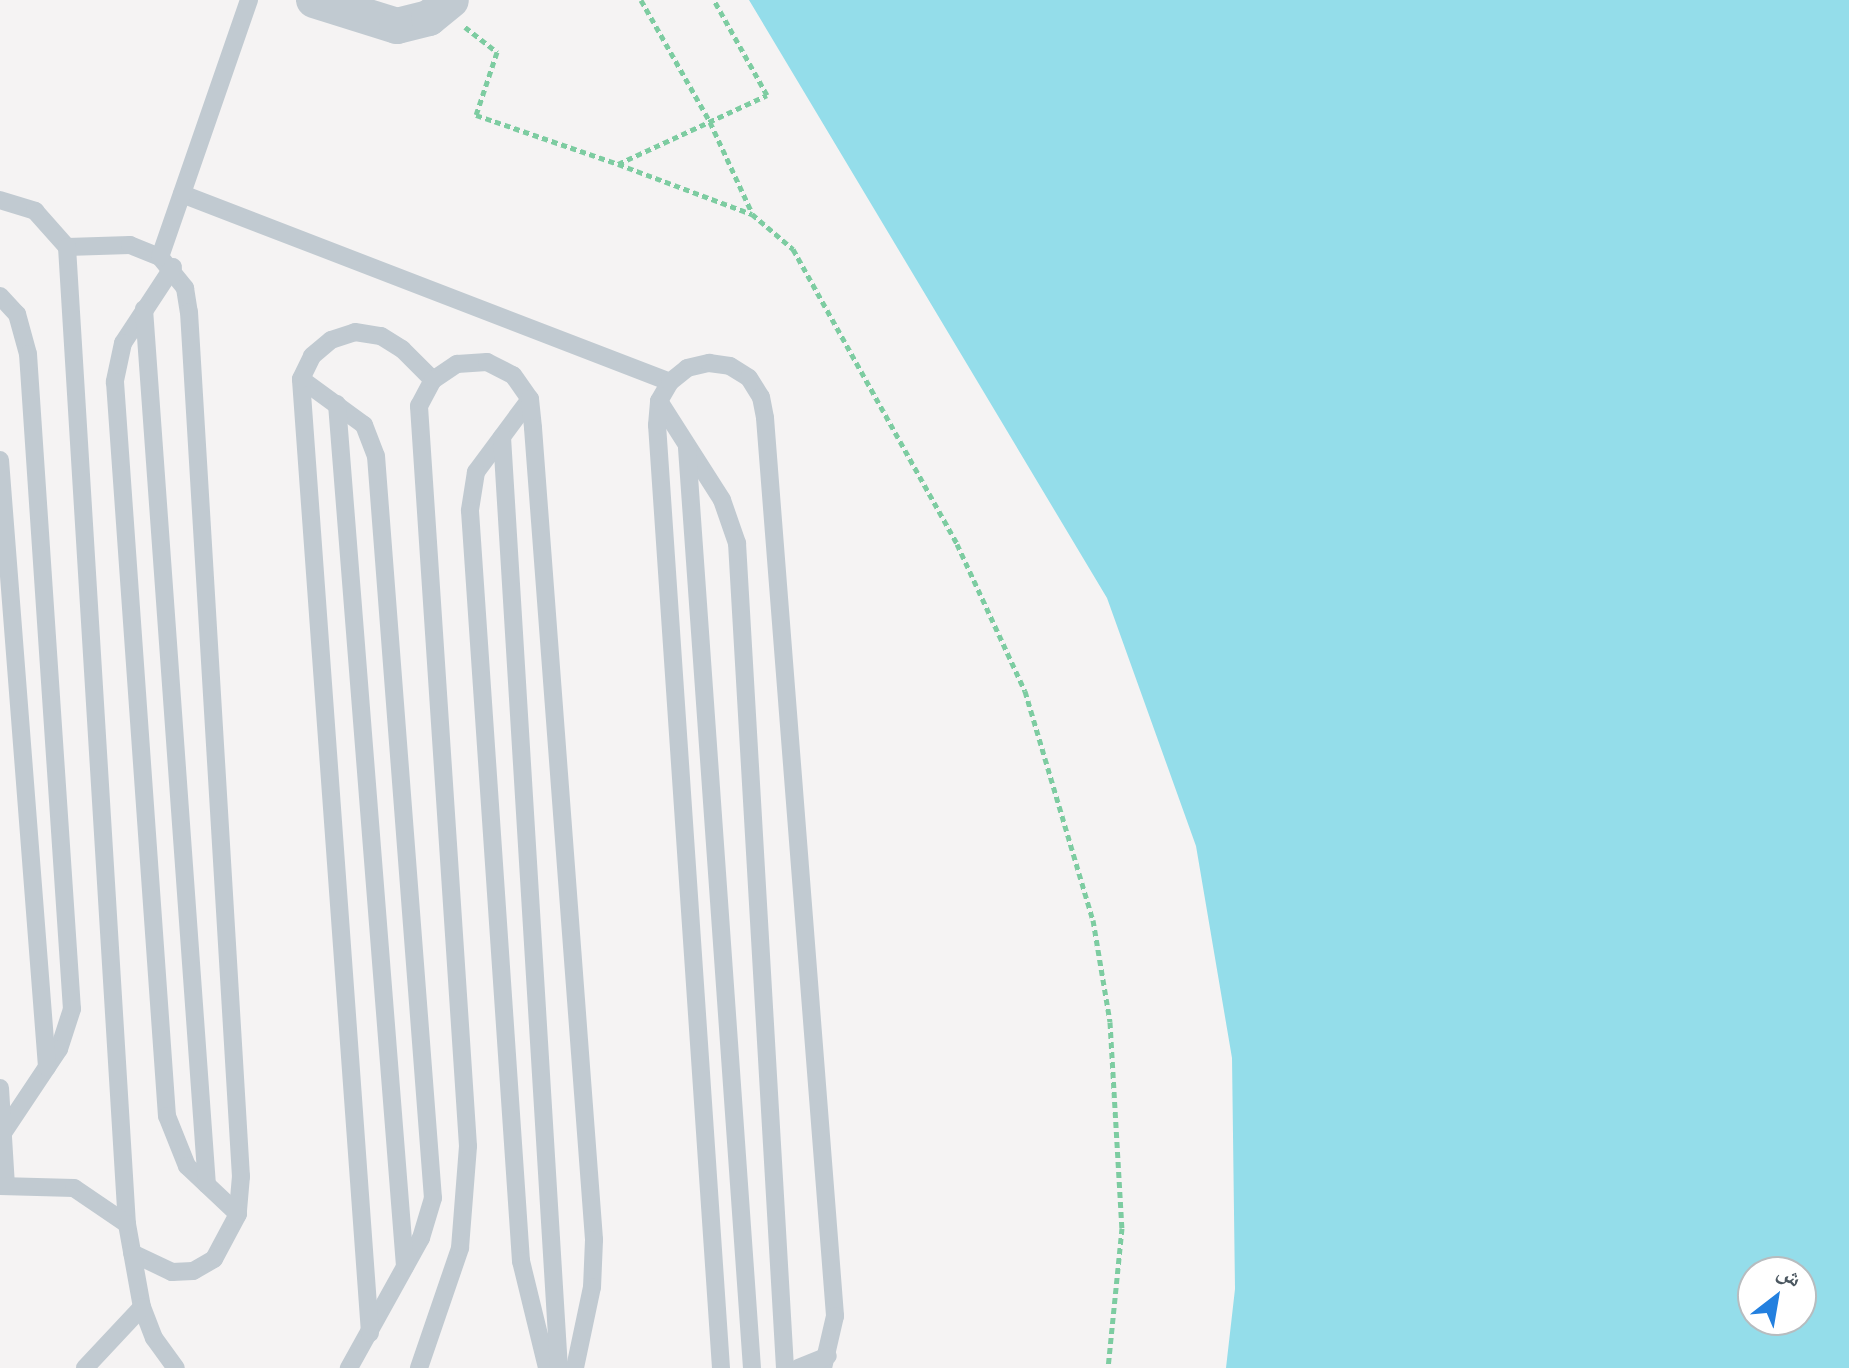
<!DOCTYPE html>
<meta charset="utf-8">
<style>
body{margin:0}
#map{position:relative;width:1849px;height:1368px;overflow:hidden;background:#f5f3f3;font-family:Overpass,"Noto Naskh Arabic",sans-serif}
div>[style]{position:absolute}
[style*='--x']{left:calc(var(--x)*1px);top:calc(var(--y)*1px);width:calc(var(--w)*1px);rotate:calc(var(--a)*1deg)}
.water>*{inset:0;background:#94ddea}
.path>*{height:5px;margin-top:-2.5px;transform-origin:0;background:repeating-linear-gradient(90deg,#7dcca1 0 6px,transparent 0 10px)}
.service>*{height:18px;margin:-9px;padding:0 9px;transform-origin:9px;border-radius:9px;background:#c1cad1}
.minor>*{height:36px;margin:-18px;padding:0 18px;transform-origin:18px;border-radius:18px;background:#c1cad1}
span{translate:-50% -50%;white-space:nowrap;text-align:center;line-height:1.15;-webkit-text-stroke:6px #fff;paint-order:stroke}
.north{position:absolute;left:1737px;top:1256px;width:80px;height:80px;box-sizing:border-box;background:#fff;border:2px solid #b7bcbf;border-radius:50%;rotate:31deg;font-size:22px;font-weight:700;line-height:32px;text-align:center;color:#4b5760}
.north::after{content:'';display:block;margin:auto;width:28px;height:36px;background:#2380df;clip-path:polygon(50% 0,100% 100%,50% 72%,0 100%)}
</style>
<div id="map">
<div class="water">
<i style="clip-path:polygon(evenodd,749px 0,1849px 0,1849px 1368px,1226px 1368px,1235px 1289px,1232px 1058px,1196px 846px,1107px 598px,749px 0,1753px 1272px,1801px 1272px,1801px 1320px,1753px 1320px,1753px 1272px)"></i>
</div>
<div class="path">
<i style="--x:641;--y:0;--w:140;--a:60.5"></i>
<i style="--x:710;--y:122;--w:100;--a:65.2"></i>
<i style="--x:465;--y:27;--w:41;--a:38"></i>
<i style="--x:497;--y:52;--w:66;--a:108.4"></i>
<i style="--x:476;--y:115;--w:150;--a:19"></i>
<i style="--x:618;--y:164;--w:164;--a:-24.8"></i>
<i style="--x:767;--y:95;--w:109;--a:-119.2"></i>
<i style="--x:618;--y:164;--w:143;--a:20.5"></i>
<i style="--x:752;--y:214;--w:54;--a:40.5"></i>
<i style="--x:793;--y:249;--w:338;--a:60.9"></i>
<i style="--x:957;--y:544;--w:162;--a:65.2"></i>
<i style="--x:1025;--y:691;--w:239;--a:73.5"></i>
<i style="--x:1093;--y:920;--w:103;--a:80.5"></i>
<i style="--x:1110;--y:1022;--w:206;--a:86.7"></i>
<i style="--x:1122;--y:1228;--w:141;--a:95.7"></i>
</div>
<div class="service">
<i style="--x:182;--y:194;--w:523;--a:21.07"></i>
<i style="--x:0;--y:200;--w:37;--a:17"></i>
<i style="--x:35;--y:211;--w:48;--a:48.4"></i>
<i style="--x:67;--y:247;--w:63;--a:-1.8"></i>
<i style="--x:130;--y:245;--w:32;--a:22"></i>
<i style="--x:160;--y:257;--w:40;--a:51"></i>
<i style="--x:185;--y:288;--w:24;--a:81"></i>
<i style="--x:189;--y:312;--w:866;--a:86.56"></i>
<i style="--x:241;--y:1176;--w:38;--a:95"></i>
<i style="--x:238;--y:1214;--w:51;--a:118.1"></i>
<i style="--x:214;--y:1259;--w:24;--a:150"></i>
<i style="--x:193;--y:1271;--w:21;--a:177"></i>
<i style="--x:172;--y:1272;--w:44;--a:-154.6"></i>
<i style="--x:67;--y:247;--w:979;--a:86.49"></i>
<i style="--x:160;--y:257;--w:272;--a:-70.9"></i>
<i style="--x:173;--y:267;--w:91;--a:123.3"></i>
<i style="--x:123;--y:343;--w:40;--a:102"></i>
<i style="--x:115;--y:382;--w:736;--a:85.95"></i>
<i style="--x:167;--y:1116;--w:54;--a:68.2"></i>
<i style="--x:187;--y:1166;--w:70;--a:43.3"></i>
<i style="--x:0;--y:296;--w:25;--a:47"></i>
<i style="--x:17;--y:314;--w:41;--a:74.6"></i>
<i style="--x:28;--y:354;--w:656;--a:86.16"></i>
<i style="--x:72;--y:1009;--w:42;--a:108"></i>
<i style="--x:59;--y:1049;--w:101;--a:123.7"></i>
<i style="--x:144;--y:309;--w:878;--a:85.89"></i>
<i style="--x:301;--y:379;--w:78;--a:36.1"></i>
<i style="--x:364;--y:425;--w:33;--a:69"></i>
<i style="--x:376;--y:456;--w:744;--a:85.61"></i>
<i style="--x:433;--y:1198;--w:42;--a:106.7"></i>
<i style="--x:421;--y:1238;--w:149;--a:119"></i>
<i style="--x:530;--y:399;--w:91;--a:126.5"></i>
<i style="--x:476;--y:472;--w:39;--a:99"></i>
<i style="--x:470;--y:511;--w:752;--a:86.11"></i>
<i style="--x:521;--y:1261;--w:110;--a:76.3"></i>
<i style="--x:659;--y:401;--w:117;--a:57.5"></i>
<i style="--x:722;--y:500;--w:46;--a:70.8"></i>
<i style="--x:737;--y:543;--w:826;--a:86.67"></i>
<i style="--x:337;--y:404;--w:865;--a:85.49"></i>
<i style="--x:502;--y:437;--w:933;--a:86.5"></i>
<i style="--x:687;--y:448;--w:922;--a:85.96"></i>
<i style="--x:0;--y:460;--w:609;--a:85.57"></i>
<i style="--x:0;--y:1088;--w:98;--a:86.5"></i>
<i style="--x:0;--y:1186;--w:74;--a:1.5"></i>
<i style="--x:74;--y:1188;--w:64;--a:34.2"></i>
<i style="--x:127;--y:1224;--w:84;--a:79.8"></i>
<i style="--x:142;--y:1307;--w:33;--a:69"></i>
<i style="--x:154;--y:1338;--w:37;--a:54"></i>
<i style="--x:370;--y:1333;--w:956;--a:-94.14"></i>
<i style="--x:301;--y:379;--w:25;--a:-64"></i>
<i style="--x:312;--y:356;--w:25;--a:-40"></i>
<i style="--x:331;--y:340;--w:25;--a:-18"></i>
<i style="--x:355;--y:332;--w:26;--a:9"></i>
<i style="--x:381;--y:336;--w:25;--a:32"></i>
<i style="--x:402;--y:349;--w:44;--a:45"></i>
<i style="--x:85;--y:1368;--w:83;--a:-46.9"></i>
<i style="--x:419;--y:1368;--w:127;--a:-71.1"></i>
<i style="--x:460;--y:1248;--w:102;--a:-85.5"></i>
<i style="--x:468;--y:1146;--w:742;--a:-93.79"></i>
<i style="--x:419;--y:406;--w:30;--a:-62"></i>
<i style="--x:433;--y:380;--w:29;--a:-34"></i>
<i style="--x:457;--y:364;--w:30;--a:-4"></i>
<i style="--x:487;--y:362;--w:29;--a:27"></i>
<i style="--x:513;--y:375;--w:29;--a:55"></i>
<i style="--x:530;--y:399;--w:29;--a:84"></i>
<i style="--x:533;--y:428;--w:814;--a:85.7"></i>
<i style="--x:594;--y:1240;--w:47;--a:92.4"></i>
<i style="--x:592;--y:1287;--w:83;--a:101.9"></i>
<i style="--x:721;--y:1368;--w:945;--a:-93.88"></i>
<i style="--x:657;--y:425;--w:24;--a:-85"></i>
<i style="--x:659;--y:401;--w:22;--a:-60"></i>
<i style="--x:670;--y:382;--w:22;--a:-39"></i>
<i style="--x:687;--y:368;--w:23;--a:-13"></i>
<i style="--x:709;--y:363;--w:21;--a:8"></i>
<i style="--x:730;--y:366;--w:22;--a:32"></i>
<i style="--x:749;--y:378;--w:22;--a:58"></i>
<i style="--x:761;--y:397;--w:21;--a:79"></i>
<i style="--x:765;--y:418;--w:901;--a:85.54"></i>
<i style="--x:835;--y:1316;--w:53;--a:103"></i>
<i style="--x:798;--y:1368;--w:32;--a:-22"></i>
</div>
<div class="minor">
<i style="--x:314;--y:0;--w:87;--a:17.4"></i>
<i style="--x:397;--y:26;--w:33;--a:-14"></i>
<i style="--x:429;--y:18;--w:28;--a:-39"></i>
</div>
<div class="north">ش</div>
</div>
